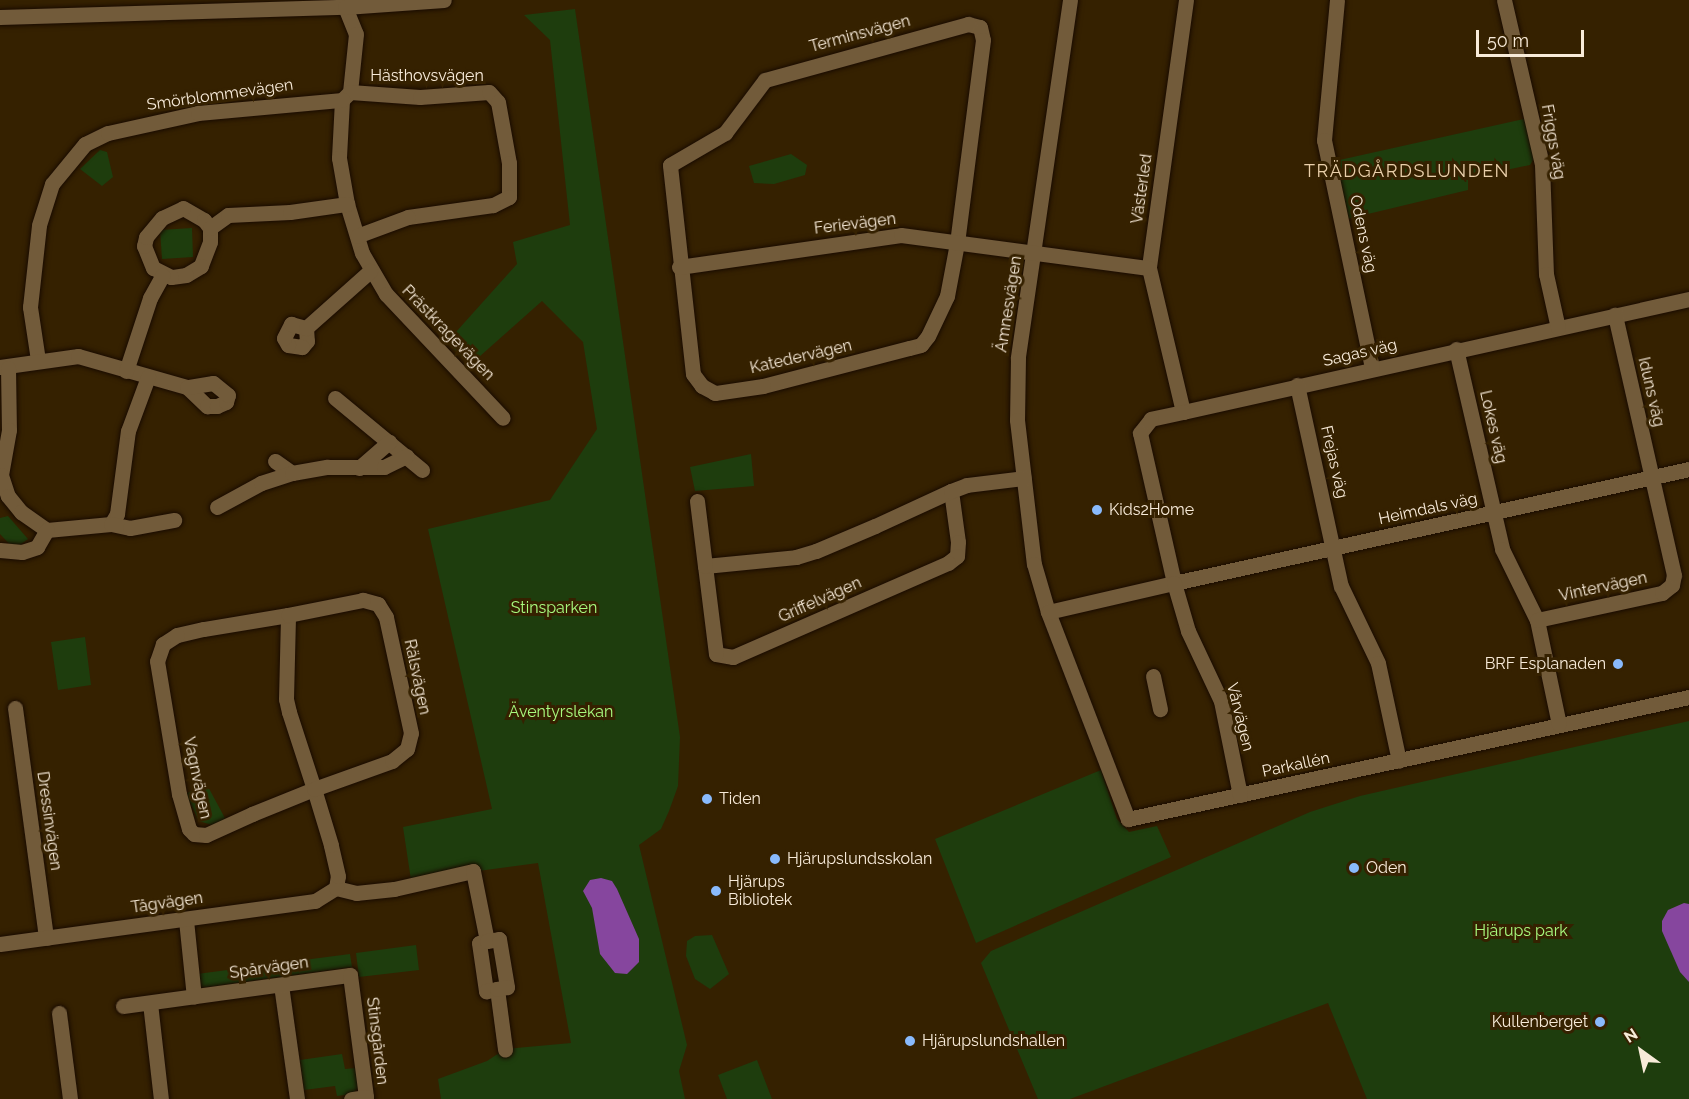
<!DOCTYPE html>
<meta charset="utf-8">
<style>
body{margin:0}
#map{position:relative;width:1689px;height:1099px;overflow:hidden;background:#352100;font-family:Raleway,sans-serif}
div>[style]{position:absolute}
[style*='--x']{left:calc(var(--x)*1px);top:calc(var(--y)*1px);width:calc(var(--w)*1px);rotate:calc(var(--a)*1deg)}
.green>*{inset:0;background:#1e3d0d}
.water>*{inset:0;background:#86469e}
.roads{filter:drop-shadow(0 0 2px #190b00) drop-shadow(0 0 2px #190b00)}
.minor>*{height:15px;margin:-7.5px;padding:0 7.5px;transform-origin:7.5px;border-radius:7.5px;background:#725b3a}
.dots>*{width:16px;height:16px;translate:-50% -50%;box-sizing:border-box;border:3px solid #352100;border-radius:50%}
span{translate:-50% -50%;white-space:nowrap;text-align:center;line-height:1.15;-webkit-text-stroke:6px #352100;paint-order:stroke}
.street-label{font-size:16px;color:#f8ebd9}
.poi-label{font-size:16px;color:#f8ebd9}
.left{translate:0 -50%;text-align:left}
.right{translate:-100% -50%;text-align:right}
.park-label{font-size:16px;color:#a8fb7e}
.neighbourhood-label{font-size:18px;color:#ead0ab;letter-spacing:1.5px}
.north{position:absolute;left:1611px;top:1021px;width:60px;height:60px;-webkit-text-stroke:4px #352100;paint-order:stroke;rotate:327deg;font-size:16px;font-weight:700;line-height:24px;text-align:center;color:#f8ebd9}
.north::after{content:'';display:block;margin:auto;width:21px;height:27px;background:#f8ebd9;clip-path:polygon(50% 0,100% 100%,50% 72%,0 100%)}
.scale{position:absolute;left:1476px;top:30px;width:108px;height:27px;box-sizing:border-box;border:3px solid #f8ebd9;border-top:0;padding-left:8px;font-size:18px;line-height:21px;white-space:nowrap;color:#f8ebd9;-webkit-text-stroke:4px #352100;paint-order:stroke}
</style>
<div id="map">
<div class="green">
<i style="clip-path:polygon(575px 9px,680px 737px,678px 786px,669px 811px,661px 829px,639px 845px,687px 1045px,679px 1071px,685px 1099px,441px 1099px,438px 1079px,487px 1061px,505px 1049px,571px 1043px,538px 863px,411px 880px,403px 827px,492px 809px,428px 529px,550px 500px,597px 429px,583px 342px,542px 301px,470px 365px,447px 342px,517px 264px,513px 242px,570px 225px,550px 40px,524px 15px)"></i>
<i style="clip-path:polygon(1528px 118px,1535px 157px,1530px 165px,1468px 178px,1468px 190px,1347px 219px,1335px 161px)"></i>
<i style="clip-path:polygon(100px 150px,107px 152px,113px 177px,102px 186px,80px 169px)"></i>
<i style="clip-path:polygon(791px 154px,807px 165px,805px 175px,774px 184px,754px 183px,749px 166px)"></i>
<i style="clip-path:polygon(192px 228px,193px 257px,162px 259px,160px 230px)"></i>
<i style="clip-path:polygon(751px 454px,754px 486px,695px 491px,690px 467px)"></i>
<i style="clip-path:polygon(8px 516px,28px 539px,17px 547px,13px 548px,0 534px,0 518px)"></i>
<i style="clip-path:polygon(85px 637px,91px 685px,58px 690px,51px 642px)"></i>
<i style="clip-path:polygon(1689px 721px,1689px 1099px,1367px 1099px,1328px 1003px,1070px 1099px,1038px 1099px,981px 963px,991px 951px,1310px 812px,1360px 796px)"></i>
<i style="clip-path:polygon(1101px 770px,1117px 819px,1129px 832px,1157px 826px,1171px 857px,976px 943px,935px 839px)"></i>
<i style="clip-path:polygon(206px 783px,226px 820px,212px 825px,199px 821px,186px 794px)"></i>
<i style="clip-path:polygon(712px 935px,729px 974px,710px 989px,695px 979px,686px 956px,687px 941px,695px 936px)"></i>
<i style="clip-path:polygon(416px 945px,419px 970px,359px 977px,356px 953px)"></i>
<i style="clip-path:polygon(350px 954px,352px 967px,200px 988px,197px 974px)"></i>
<i style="clip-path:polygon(342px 1054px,345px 1069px,356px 1068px,359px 1087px,352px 1094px,337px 1096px,335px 1086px,304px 1090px,300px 1060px)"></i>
<i style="clip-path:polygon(757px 1060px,772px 1099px,727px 1099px,718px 1075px)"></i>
</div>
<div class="water">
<i style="clip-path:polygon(601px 878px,612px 881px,617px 889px,639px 939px,639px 962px,627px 974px,615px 973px,600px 954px,592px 908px,583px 891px,590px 880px)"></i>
<i style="clip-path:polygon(1684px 903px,1689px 904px,1689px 982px,1680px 972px,1662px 931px,1662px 921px,1668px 910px)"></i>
</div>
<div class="roads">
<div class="minor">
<i style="--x:1070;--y:0;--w:362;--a:98.3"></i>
<i style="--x:1018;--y:358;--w:62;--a:90.9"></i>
<i style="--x:1017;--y:420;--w:145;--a:83.3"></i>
<i style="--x:1034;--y:564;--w:50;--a:73.7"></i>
<i style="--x:1048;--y:612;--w:222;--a:68.9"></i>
<i style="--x:1128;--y:819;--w:574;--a:-12.27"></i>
<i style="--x:1186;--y:0;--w:271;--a:97.9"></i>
<i style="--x:1149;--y:268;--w:148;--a:76.7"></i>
<i style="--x:1183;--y:412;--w:518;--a:-12.59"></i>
<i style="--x:1337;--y:0;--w:141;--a:95.3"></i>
<i style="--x:1324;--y:140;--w:233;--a:78.1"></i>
<i style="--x:1504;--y:0;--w:169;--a:77"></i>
<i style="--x:1542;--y:165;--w:109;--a:87.9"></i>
<i style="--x:1546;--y:274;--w:55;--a:77.5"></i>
<i style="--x:345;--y:7;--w:29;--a:68"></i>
<i style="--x:356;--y:34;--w:58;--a:95.9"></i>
<i style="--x:350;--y:92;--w:11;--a:135"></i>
<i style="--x:342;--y:100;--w:58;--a:93"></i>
<i style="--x:339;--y:158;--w:47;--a:80.1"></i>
<i style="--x:347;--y:204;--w:51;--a:73"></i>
<i style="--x:362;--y:253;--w:48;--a:59.7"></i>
<i style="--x:386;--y:294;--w:170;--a:46.7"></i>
<i style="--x:0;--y:17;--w:345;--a:-1.7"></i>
<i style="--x:345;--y:7;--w:99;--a:-4"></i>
<i style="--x:968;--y:24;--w:12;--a:14"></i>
<i style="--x:980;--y:27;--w:13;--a:77"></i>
<i style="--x:983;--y:40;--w:205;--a:97.3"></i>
<i style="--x:957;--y:243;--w:54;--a:100.7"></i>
<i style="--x:947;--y:296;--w:44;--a:115.4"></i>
<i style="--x:928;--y:336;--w:11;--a:128"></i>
<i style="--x:921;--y:345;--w:12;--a:166"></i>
<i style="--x:909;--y:348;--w:151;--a:165.4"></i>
<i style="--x:763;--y:386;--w:49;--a:171.7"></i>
<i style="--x:715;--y:393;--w:15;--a:-152"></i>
<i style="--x:702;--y:386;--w:15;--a:-127"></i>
<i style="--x:693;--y:374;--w:210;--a:-96.3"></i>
<i style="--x:670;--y:165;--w:64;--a:-30.2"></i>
<i style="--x:725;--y:133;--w:66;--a:-53"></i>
<i style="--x:765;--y:80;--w:211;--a:-15.4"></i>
<i style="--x:350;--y:92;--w:70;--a:4.1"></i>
<i style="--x:420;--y:97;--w:69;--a:-4.1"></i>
<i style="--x:489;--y:92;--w:13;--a:48"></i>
<i style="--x:498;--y:102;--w:62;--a:79.8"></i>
<i style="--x:509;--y:163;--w:34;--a:90"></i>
<i style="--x:509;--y:197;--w:18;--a:153"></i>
<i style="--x:493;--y:205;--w:86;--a:172"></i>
<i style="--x:408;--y:217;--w:54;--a:159.6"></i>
<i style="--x:183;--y:208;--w:24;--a:30"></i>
<i style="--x:204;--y:220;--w:10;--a:53"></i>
<i style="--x:210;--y:228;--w:14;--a:90"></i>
<i style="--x:210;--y:242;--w:26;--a:111"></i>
<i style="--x:201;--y:266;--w:17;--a:149"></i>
<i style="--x:186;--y:275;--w:15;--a:172"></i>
<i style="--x:171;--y:277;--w:20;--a:-153"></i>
<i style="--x:153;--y:268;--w:24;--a:-112"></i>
<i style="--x:144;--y:246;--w:9;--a:-77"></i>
<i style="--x:146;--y:237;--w:25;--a:-50"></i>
<i style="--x:162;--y:218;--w:23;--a:-25"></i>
<i style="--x:210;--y:228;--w:22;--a:-36"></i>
<i style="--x:228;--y:215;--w:62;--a:-2.8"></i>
<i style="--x:290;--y:212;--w:58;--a:-8"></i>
<i style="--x:679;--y:267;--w:224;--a:-8.2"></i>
<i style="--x:901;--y:235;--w:250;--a:7.6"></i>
<i style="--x:306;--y:328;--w:13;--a:86"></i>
<i style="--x:307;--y:341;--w:8;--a:130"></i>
<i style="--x:302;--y:347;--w:14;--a:-172"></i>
<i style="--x:288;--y:345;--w:8;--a:-120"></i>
<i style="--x:284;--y:338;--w:16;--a:-63"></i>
<i style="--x:291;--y:324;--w:16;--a:15"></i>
<i style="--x:306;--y:328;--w:86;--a:-41.7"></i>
<i style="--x:1456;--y:349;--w:205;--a:77"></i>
<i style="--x:1502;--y:549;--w:79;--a:63.8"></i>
<i style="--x:1537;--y:620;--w:106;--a:78.1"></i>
<i style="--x:38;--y:360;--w:54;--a:-98.6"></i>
<i style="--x:30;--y:307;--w:82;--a:-83.7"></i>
<i style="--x:39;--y:225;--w:43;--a:-72.4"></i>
<i style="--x:52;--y:184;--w:52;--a:-50.5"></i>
<i style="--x:85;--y:144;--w:25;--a:-26"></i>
<i style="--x:108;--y:133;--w:92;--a:-12.5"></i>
<i style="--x:198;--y:113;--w:145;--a:-5.2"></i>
<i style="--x:0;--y:367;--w:79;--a:-8"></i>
<i style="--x:78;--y:356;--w:113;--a:15.9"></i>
<i style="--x:187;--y:387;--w:28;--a:44"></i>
<i style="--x:207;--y:406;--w:10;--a:0"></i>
<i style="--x:217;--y:406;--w:10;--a:-24"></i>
<i style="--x:226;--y:402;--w:7;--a:-74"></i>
<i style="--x:228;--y:395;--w:19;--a:-141"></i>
<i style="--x:213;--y:383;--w:26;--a:171"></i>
<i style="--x:8;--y:368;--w:62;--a:89.1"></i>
<i style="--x:9;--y:430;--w:46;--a:100.1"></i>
<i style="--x:1;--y:475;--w:22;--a:72"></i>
<i style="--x:8;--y:496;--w:21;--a:51"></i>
<i style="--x:21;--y:512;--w:32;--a:35"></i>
<i style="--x:47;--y:530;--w:64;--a:-5.4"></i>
<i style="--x:111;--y:524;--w:12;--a:-59"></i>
<i style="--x:117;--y:514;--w:84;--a:-82.5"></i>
<i style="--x:128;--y:431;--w:58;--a:-69.7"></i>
<i style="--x:126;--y:371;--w:77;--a:-71.8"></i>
<i style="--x:150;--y:298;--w:26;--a:-61"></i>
<i style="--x:1297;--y:385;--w:206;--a:77.7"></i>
<i style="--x:1341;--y:586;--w:85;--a:64.3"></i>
<i style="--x:1378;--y:663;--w:100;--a:77.9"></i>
<i style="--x:335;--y:398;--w:113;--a:39.6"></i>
<i style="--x:1183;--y:412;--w:33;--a:168"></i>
<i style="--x:1151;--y:419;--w:18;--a:128"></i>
<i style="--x:1140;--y:433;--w:154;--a:77.2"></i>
<i style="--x:1174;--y:583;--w:527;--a:-12.48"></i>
<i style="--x:275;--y:461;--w:21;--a:35"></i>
<i style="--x:359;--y:468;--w:40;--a:-41"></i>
<i style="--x:951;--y:491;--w:51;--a:82.2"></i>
<i style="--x:958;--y:542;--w:14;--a:94"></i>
<i style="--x:957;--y:556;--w:11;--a:142"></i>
<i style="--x:948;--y:563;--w:235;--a:156.4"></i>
<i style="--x:733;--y:657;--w:17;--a:-170"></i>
<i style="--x:716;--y:654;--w:89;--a:-97.1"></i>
<i style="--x:705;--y:566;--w:91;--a:-5.6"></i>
<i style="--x:796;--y:557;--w:21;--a:-17"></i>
<i style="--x:816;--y:551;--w:64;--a:-23"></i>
<i style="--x:875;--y:526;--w:84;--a:-24.7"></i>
<i style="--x:951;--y:491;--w:17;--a:-21"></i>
<i style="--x:967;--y:485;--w:57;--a:-7"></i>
<i style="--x:697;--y:501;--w:65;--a:83"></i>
<i style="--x:217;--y:507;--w:50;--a:-28.6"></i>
<i style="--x:261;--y:483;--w:33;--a:-18"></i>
<i style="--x:292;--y:473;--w:36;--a:-10"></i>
<i style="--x:327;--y:467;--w:57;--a:0"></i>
<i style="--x:384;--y:467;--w:25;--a:-26"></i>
<i style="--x:111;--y:524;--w:19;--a:12"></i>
<i style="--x:130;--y:528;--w:45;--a:-10.3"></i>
<i style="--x:0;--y:550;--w:22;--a:5"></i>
<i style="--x:22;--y:552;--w:16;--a:-18"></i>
<i style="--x:37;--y:547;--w:20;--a:-60"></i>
<i style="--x:1048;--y:612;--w:129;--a:-13"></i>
<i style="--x:1174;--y:583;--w:50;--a:73.7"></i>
<i style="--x:1188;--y:631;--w:77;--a:64.8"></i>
<i style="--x:1221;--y:701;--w:96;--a:78.6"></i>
<i style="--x:1537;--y:620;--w:128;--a:-12.2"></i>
<i style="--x:1662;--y:593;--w:13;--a:-39"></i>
<i style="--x:1672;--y:585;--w:10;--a:-79"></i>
<i style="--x:1674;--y:575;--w:267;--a:-102.8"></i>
<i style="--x:1153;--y:676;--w:34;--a:78"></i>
<i style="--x:15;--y:708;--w:232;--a:82.3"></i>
<i style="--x:336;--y:888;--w:21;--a:14"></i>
<i style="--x:356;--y:893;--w:38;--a:-6"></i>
<i style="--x:394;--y:889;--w:81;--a:-12.8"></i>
<i style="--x:473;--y:871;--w:71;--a:78.7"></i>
<i style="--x:487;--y:941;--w:8;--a:166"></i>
<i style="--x:479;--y:943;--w:49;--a:81.7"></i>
<i style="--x:486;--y:991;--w:11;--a:-10"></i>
<i style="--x:497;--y:989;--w:61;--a:82.4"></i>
<i style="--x:186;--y:920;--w:77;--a:84.1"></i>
<i style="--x:487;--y:941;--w:12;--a:-9"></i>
<i style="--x:499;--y:939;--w:49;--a:80.5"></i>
<i style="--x:507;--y:987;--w:10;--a:169"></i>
<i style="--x:0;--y:944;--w:318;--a:-7.8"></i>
<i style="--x:315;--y:901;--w:25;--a:-32"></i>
<i style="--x:336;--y:888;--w:12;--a:-81"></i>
<i style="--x:338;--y:876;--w:32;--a:-103"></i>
<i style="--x:331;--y:845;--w:59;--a:-106.9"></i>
<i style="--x:314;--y:789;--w:81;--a:-108"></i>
<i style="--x:289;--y:712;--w:13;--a:-103"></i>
<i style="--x:286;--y:699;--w:84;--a:-88.6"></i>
<i style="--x:288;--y:615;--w:86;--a:170.6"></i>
<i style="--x:203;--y:629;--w:27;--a:167"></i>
<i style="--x:177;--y:635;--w:17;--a:147"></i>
<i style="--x:163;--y:644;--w:18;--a:109"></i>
<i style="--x:157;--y:661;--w:135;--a:80.6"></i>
<i style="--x:179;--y:794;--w:36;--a:74"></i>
<i style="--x:189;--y:829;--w:7;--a:45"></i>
<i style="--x:194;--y:834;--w:12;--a:5"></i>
<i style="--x:206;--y:835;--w:51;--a:-24.5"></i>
<i style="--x:252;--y:814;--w:67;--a:-22"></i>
<i style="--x:314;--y:789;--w:83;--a:-19.7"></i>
<i style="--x:392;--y:761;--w:19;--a:-39"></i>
<i style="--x:407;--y:749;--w:16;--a:-76"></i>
<i style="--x:411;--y:733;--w:119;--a:-102.2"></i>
<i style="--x:386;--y:617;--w:15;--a:-122"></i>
<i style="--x:378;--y:604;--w:16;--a:-165"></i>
<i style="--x:363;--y:600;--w:76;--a:168.7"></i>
<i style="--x:281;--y:985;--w:115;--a:82"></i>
<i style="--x:150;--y:1003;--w:97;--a:83.5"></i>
<i style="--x:123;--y:1006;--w:229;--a:-7.8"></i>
<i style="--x:350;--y:975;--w:123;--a:82.5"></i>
<i style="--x:366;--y:1097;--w:15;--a:172"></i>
<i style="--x:59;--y:1013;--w:87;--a:82.7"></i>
</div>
</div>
<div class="dots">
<i style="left:1097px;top:510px;background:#89bafc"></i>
<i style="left:1618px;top:664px;background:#89bafc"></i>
<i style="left:707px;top:799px;background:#89bafc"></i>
<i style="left:775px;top:859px;background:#89bafc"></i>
<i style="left:1354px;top:868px;background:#89bafc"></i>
<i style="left:716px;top:891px;background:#89bafc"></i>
<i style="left:1600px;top:1022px;background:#89bafc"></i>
<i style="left:910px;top:1041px;background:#89bafc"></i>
</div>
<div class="street-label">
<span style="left:860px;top:34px;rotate:-15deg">Terminsvägen</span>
<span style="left:427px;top:76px">Hästhovsvägen</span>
<span style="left:220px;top:95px;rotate:-8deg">Smörblommevägen</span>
<span style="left:1553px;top:142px;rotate:80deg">Friggs väg</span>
<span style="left:1142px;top:189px;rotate:-82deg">Västerled</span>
<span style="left:855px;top:224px;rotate:-7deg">Ferievägen</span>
<span style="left:1363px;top:234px;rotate:78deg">Odens väg</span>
<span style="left:1009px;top:304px;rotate:-81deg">Ämnesvägen</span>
<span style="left:448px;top:333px;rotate:46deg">Prästkragevägen</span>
<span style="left:1360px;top:353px;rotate:-13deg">Sagas väg</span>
<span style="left:801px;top:357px;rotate:-13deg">Katedervägen</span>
<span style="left:1651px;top:392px;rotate:77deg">Iduns väg</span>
<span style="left:1493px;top:427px;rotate:77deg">Lokes väg</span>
<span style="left:1334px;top:462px;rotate:77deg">Frejas väg</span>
<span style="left:1428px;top:509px;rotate:-12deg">Heimdals väg</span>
<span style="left:1603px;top:587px;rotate:-12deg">Vintervägen</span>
<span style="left:820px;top:600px;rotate:-24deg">Griffelvägen</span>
<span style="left:417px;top:677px;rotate:78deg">Rälsvägen</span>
<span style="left:1240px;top:717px;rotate:76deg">Vårvägen</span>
<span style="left:1296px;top:765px;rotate:-12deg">Parkallén</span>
<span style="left:197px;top:778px;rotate:78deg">Vagnvägen</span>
<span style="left:49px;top:821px;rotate:82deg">Dressinvägen</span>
<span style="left:167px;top:903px;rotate:-8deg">Tågvägen</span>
<span style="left:269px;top:968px;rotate:-8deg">Spårvägen</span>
<span style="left:377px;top:1041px;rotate:83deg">Stinsgården</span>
</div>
<div class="poi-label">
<span class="left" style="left:1109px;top:510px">Kids2Home</span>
<span class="right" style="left:1606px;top:664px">BRF Esplanaden</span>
<span class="left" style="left:719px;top:799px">Tiden</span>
<span class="left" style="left:787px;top:859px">Hjärupslundsskolan</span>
<span class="left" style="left:1366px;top:868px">Oden</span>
<span class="left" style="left:728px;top:891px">Hjärups<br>Bibliotek</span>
<span class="right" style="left:1588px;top:1022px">Kullenberget</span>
<span class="left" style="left:922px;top:1041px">Hjärupslundshallen</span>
</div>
<div class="park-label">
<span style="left:554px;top:608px">Stinsparken</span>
<span style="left:561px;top:712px">Äventyrslekan</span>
<span style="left:1521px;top:931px">Hjärups park</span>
</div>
<div class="neighbourhood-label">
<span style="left:1407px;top:171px">TRÄDGÅRDSLUNDEN</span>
</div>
<div class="north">N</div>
<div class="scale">50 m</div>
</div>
